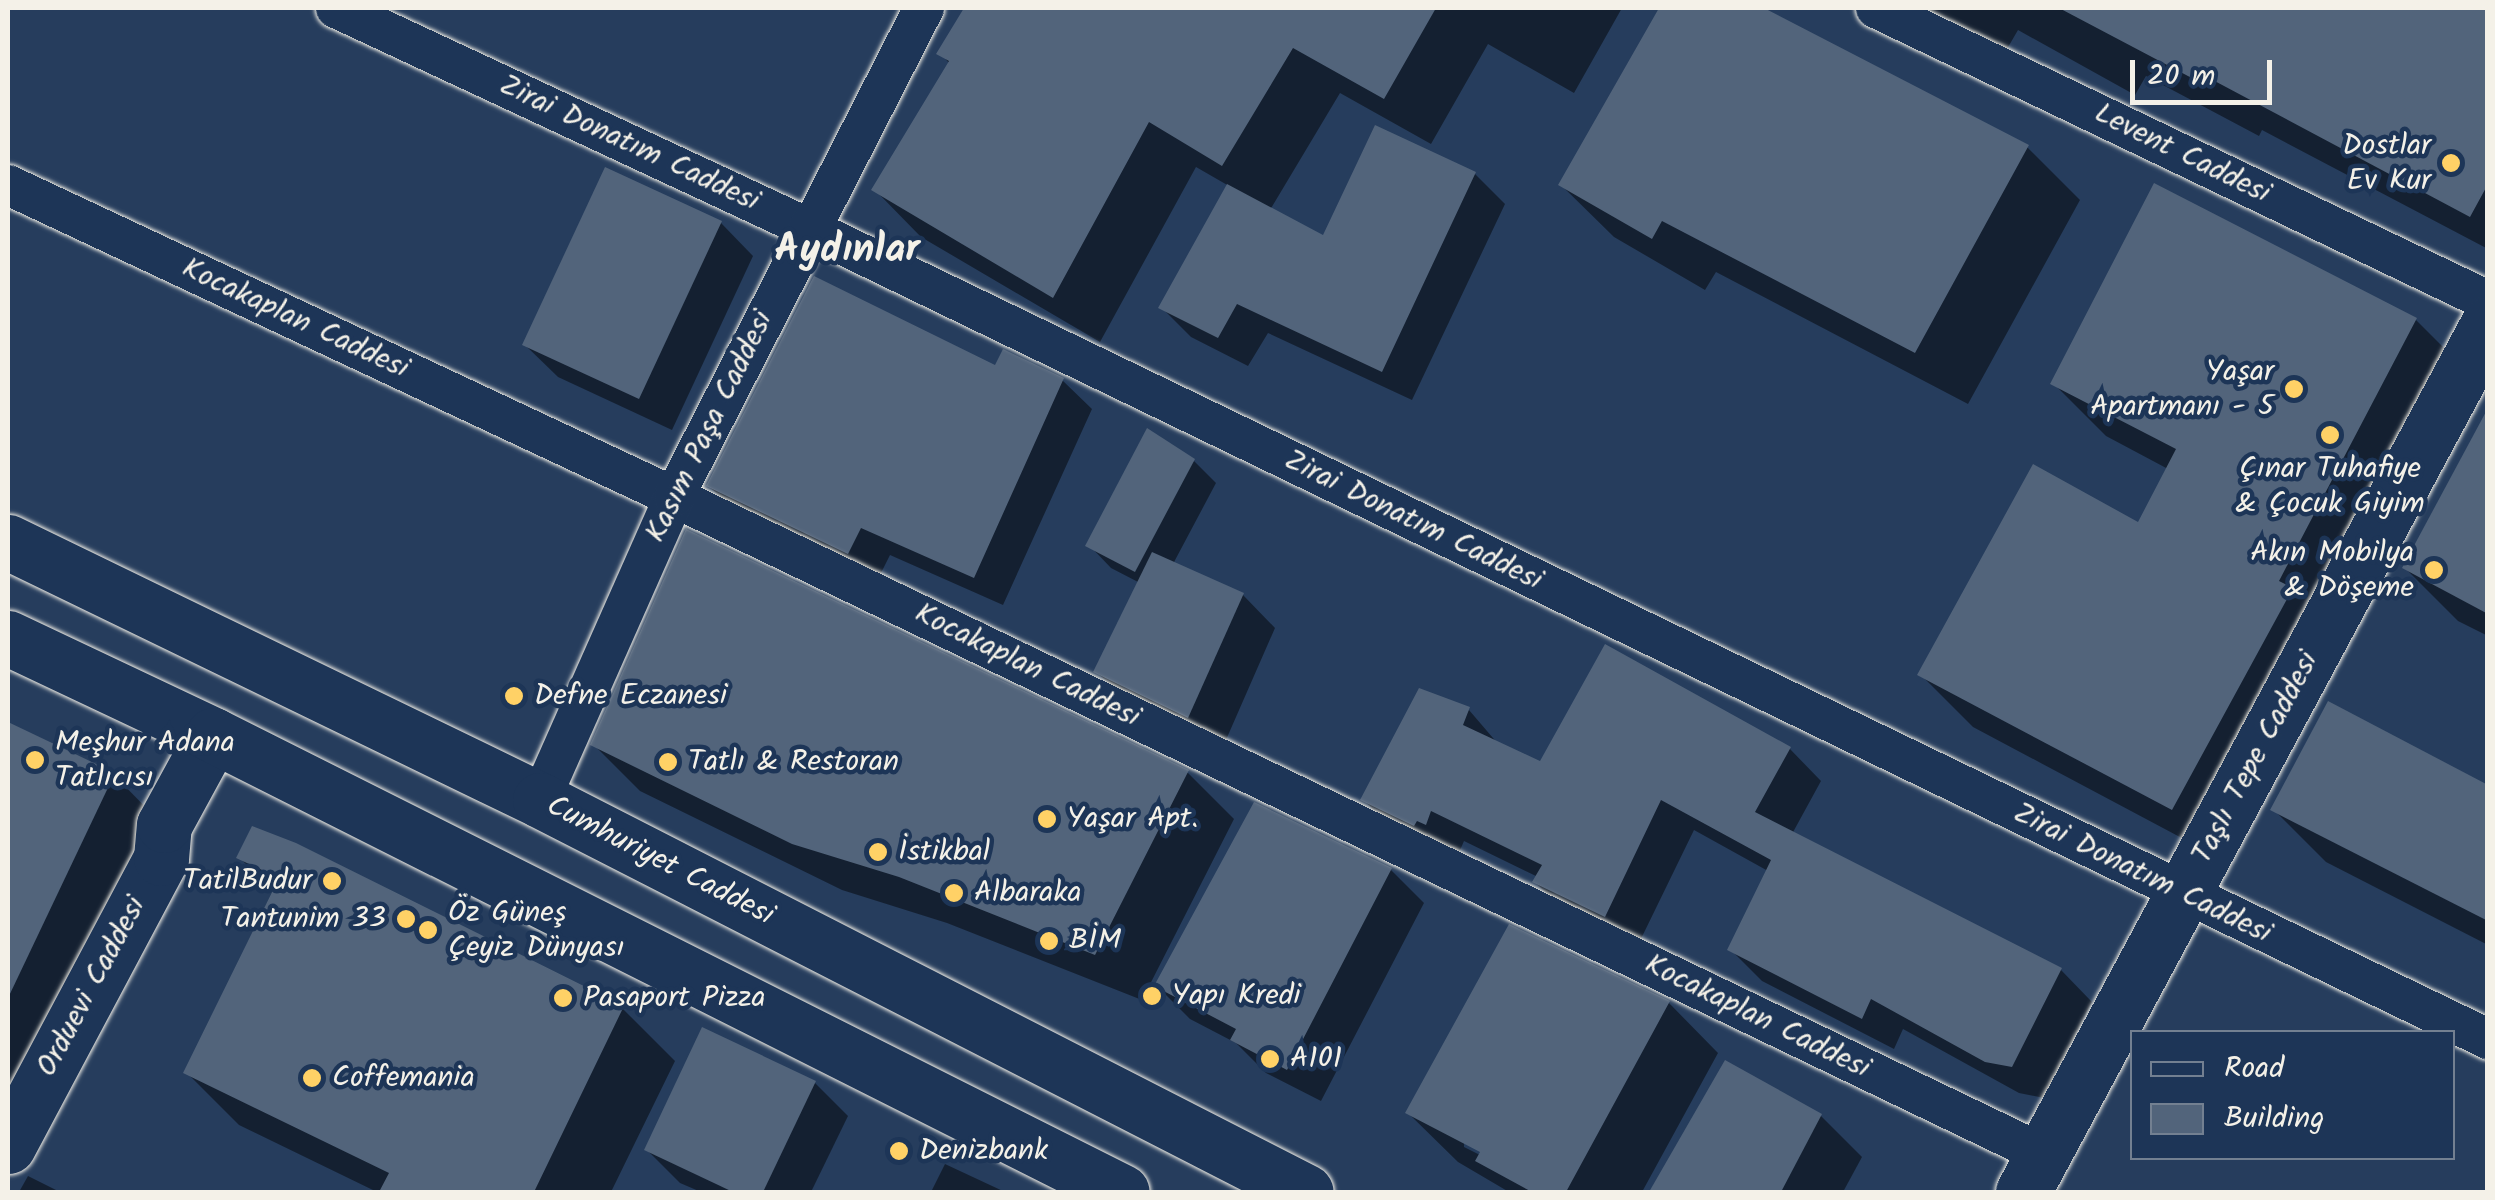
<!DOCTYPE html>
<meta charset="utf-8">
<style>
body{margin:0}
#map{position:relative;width:2495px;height:1200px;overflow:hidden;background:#263d5d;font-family:Kalam,sans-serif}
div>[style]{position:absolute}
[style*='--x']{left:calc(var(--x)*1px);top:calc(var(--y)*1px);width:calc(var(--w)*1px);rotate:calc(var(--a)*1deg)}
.shadow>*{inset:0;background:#0007}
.building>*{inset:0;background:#52647b}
.roads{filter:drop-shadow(0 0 2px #f4f1e8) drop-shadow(0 0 2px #f4f1e8)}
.street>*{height:40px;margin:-20px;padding:0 20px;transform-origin:20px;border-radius:20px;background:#1d3557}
.secondary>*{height:55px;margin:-27.5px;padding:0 27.5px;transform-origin:27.5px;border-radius:27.5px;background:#1d3557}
.highway>*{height:55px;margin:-27.5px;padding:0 27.5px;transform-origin:27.5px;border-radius:27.5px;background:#1d3557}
.dots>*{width:28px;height:28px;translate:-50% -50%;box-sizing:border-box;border:5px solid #1d3557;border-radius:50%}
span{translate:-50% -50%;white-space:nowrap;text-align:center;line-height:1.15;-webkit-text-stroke:9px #1d3557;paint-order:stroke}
.street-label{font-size:30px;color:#f4f1e8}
.poi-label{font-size:30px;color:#f4f1e8}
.right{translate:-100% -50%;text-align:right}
.left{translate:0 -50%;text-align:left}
.district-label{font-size:40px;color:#f4f1e8;font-weight:700}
.frame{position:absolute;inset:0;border:10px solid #f4f1e8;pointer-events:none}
.legend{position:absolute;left:2130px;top:1030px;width:325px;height:130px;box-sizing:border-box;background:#1d3557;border:2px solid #738091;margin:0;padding:12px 18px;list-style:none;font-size:30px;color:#f4f1e8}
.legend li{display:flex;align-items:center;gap:20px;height:50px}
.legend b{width:50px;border:2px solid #738091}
.scale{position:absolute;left:2130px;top:60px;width:142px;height:45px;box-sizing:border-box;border:5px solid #f4f1e8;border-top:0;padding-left:12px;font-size:30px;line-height:35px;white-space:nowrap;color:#f4f1e8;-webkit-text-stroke:8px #1d3557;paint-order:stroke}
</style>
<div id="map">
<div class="shadow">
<i style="clip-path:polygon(967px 8px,1622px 8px,1574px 93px,1488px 44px,1431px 144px,1340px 93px,1270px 210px,1324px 238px,1376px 128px,1475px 174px,1505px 204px,1412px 400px,1268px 333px,1248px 366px,1191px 337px,1161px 307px,1229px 186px,1196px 167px,1100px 342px,921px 237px,875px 190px,950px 64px,940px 53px)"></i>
<i style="clip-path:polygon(1662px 8px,1759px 8px,2027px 147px,2080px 200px,1968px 404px,1716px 272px,1705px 290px,1614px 237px,1561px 185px)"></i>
<i style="clip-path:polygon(1925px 8px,2488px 8px,2488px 249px,2262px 130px,2259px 136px,2146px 76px,2135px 95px,2018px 30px,2007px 49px)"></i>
<i style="clip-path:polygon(721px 223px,753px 256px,672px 430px,558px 377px,525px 345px)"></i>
<i style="clip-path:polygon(2416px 320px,2469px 373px,2225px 861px,1973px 727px,1920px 674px,2139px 525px,2168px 469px,2106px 436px,2053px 383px)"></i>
<i style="clip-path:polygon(1062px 380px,1092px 409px,1003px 605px,890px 555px,877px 581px,738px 515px,709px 486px)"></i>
<i style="clip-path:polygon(2488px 414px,2488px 636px,2458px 621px,2405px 568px)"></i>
<i style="clip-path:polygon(1194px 461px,1216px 483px,1173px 564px,1243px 595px,1275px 628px,1222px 749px,1129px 704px,1096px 671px,1140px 583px,1111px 568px,1089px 545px)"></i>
<i style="clip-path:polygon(1469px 710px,1499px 745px,1541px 764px,1790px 749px,1821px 781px,1792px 834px,2061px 970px,2092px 1002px,2044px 1098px,2019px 1093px,1903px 1029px,1894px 1049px,1762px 981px,1730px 949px,1768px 871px,1694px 830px,1637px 947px,1567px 914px,1535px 882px,1538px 877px,1464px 841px,1458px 855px,1394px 831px,1363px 799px)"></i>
<i style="clip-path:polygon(8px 725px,114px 775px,161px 823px,8px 1144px)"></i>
<i style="clip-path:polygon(593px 744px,1188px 773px,1234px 819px,1142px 1000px,947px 923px,842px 890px,640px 791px)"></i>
<i style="clip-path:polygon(2488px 788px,2488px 945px,2326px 862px,2273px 809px)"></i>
<i style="clip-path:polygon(239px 857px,622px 1008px,675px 1061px,611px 1192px,377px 1192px,239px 1125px,186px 1072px,275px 893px)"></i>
<i style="clip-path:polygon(1391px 870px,1424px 903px,1321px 1101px,1266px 1073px,1236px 1043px,1190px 1019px,1157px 986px)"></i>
<i style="clip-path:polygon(evenodd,1669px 1003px,1718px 1053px,1642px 1192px,1509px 1192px,1458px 1162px,1408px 1113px,1669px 1003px,1464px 1141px,1492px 1156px,1490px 1160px,1464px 1147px,1464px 1141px)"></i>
<i style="clip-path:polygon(1726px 1063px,1821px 1116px,1862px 1157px,1843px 1192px,1652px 1192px)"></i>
<i style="clip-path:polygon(815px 1083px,848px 1116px,811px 1192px,701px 1192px,680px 1183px,647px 1150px)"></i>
<i style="clip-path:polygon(945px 1164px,1005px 1192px,931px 1192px)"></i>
<i style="clip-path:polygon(28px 1176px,60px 1192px,19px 1192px)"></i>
</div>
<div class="building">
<i style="clip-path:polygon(964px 8px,1436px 8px,1384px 99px,1293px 48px,1222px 166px,1149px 122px,1053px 298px,871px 190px,949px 61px,936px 54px)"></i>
<i style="clip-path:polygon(1659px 8px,1764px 8px,2029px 145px,1915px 353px,1662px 221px,1652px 239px,1558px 185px)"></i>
<i style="clip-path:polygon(2059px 8px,2488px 8px,2488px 184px,2470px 217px,2209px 78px,2205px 85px)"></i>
<i style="clip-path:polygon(1375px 125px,1476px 172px,1382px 372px,1237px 304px,1218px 338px,1158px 308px,1227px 184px,1323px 235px)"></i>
<i style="clip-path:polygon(605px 167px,722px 221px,639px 399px,522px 345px)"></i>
<i style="clip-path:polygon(2154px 183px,2417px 318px,2279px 581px,2293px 588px,2172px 810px,1917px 675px,2033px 464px,2138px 522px,2176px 449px,2050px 384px)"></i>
<i style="clip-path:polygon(814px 276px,995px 365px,1003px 349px,1064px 378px,974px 578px,861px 528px,848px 554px,706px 486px)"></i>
<i style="clip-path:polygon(2488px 408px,2488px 614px,2402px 568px)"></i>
<i style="clip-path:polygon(1147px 428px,1195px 459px,1135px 572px,1085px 546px)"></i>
<i style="clip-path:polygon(686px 529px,1189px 770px,1095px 955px,899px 877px,792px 844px,590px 745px)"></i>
<i style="clip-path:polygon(1152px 552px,1244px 593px,1188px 718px,1093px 672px)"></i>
<i style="clip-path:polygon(1605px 644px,1791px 747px,1755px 812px,2062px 968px,2012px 1067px,1985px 1062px,1871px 999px,1862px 1019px,1727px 950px,1771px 860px,1661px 800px,1605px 917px,1532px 882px,1542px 865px,1431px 811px,1426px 825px,1417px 821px,1414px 826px,1360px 800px,1419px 688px,1470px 707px,1463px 725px,1540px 761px)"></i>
<i style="clip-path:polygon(2328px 701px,2488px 785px,2488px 921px,2270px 810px)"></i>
<i style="clip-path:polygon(8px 722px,115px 773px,8px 998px)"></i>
<i style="clip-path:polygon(1254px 802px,1392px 868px,1287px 1070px,1230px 1040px,1236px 1029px,1154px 986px)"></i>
<i style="clip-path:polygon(252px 826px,296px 843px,624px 1006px,534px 1192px,379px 1192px,389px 1173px,183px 1073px,279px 878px,236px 858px)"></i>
<i style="clip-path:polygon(1509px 924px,1670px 1001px,1566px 1192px,1532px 1192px,1475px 1161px,1480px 1152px,1405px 1113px)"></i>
<i style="clip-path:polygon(702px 1027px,816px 1081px,763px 1192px,733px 1192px,644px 1150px)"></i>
<i style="clip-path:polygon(1725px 1060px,1822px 1114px,1781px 1192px,1649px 1192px)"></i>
</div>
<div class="roads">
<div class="street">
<i style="--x:336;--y:8;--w:521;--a:24.99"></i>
<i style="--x:808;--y:228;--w:1866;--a:25.77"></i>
<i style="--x:1876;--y:8;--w:679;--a:25.58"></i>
<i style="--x:8;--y:185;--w:735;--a:25.1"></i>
<i style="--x:674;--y:497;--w:1518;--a:25.64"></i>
<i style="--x:540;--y:800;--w:331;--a:-66.1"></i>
<i style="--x:674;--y:497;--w:549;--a:-62.92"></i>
</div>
<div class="secondary">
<i style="--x:8;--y:1146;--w:326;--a:-62"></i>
<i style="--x:161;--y:858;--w:33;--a:-85"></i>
<i style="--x:164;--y:825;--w:102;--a:-61.4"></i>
<i style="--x:2023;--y:1192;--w:985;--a:-61.82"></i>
</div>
<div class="highway">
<i style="--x:8;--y:542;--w:591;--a:25.87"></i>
<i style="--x:540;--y:800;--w:860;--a:27.1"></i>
<i style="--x:8;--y:638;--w:227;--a:25.3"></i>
<i style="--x:213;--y:735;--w:1017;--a:26.69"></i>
</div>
</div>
<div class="dots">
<i style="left:2451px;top:163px;background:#ffd166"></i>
<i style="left:2294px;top:389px;background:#ffd166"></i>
<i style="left:2330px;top:435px;background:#ffd166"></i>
<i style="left:2434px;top:570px;background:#ffd166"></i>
<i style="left:514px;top:696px;background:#ffd166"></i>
<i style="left:35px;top:760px;background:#ffd166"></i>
<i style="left:668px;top:762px;background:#ffd166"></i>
<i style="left:1047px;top:819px;background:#ffd166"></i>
<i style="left:878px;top:852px;background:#ffd166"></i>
<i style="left:332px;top:881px;background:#ffd166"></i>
<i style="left:954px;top:893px;background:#ffd166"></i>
<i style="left:406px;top:919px;background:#ffd166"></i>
<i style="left:428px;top:930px;background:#ffd166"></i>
<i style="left:1049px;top:941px;background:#ffd166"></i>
<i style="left:1152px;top:996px;background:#ffd166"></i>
<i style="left:563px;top:998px;background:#ffd166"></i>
<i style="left:1270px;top:1059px;background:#ffd166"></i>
<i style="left:312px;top:1078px;background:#ffd166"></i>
<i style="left:899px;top:1151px;background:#ffd166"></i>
</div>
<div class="street-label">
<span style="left:629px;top:144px;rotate:25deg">Zirai Donatım Caddesi</span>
<span style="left:2182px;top:154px;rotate:26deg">Levent Caddesi</span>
<span style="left:295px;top:319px;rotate:25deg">Kocakaplan Caddesi</span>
<span style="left:710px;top:427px;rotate:-64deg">Kasım Paşa Caddesi</span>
<span style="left:1413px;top:521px;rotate:26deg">Zirai Donatım Caddesi</span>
<span style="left:1027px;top:666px;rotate:26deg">Kocakaplan Caddesi</span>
<span style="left:2256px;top:758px;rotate:-62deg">Taşlı Tepe Caddesi</span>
<span style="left:660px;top:861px;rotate:27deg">Cumhuriyet Caddesi</span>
<span style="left:2142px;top:874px;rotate:26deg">Zirai Donatım Caddesi</span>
<span style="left:92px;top:987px;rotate:-62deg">Orduevi Caddesi</span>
<span style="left:1757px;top:1017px;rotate:26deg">Kocakaplan Caddesi</span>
</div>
<div class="poi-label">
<span class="right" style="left:2431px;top:163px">Dostlar<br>Ev Kur</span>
<span class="right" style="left:2274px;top:389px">Yaşar<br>Apartmanı - 5</span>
<span style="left:2330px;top:486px">Çınar Tuhafiye<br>&amp; Çocuk Giyim</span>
<span class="right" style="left:2414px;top:570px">Akın Mobilya<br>&amp; Döşeme</span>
<span class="left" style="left:534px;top:696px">Defne Eczanesi</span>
<span class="left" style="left:55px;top:760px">Meşhur Adana<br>Tatlıcısı</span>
<span class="left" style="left:688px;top:762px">Tatlı &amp; Restoran</span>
<span class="left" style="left:1067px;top:819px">Yaşar Apt.</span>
<span class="left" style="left:898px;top:852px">İstikbal</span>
<span class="right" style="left:312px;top:881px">TatilBudur</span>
<span class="left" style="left:974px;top:893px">Albaraka</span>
<span class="left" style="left:448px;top:930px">Öz Güneş<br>Çeyiz Dünyası</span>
<span class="right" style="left:386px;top:919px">Tantunim 33</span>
<span class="left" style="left:1069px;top:941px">BİM</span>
<span class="left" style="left:1172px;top:996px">Yapı Kredi</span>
<span class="left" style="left:583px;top:998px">Pasaport Pizza</span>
<span class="left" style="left:1290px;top:1059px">A101</span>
<span class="left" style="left:332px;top:1078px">Coffemania</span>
<span class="left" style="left:919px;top:1151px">Denizbank</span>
</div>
<div class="district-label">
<span style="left:847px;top:250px">Aydınlar</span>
</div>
<div class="frame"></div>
<ul class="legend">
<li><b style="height:12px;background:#1d3557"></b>Road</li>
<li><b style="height:28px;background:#52647b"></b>Building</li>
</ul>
<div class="scale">20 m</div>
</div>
